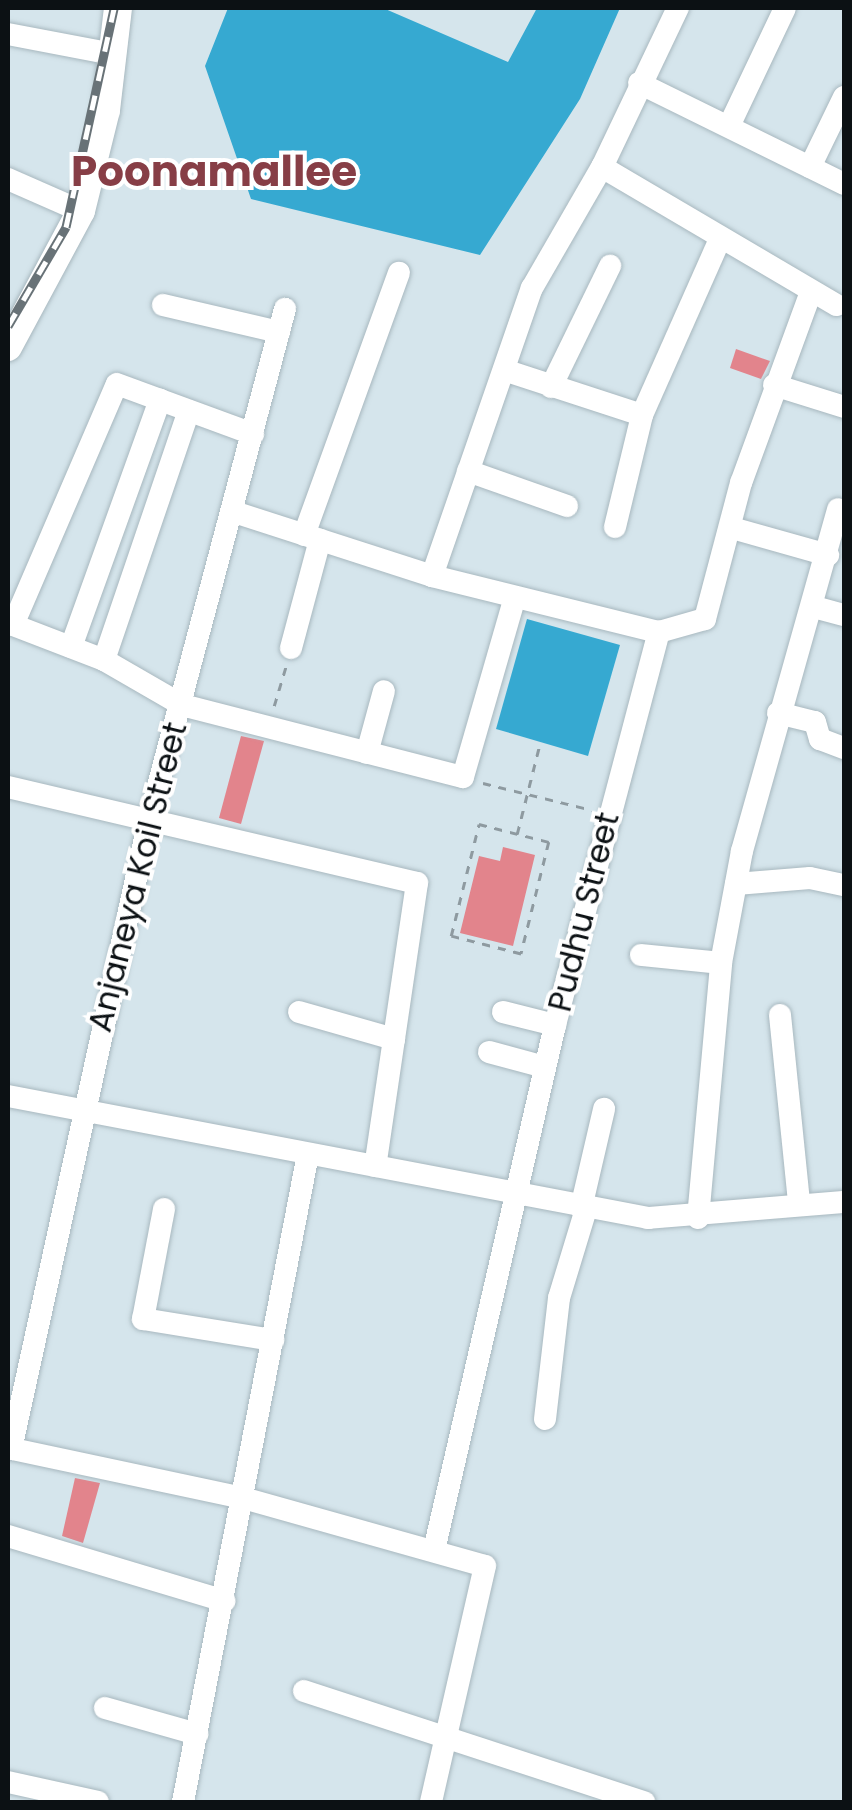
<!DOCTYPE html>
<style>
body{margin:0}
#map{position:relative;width:852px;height:1810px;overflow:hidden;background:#d5e5ec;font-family:Poppins,sans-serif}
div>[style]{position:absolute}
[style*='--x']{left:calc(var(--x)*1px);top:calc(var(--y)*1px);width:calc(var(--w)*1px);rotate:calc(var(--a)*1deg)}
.water>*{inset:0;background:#36a9d1}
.building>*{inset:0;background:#e2848c}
.path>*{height:2.5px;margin-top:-1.25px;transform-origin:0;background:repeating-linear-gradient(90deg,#8e9aa0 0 8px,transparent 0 16px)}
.roads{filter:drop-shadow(0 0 2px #a8b8bf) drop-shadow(0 0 2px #a8b8bf)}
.minor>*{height:22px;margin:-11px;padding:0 11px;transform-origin:11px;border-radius:11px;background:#fff}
.major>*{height:28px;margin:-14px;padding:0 14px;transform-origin:14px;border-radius:14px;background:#fff}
.rail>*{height:9px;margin-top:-4.5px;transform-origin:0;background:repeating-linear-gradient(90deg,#fff 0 15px,#687277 0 30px);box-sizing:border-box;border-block:2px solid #687277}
span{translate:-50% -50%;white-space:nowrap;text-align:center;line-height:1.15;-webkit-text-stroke:8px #fff;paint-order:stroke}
.street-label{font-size:32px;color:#0c1114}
.district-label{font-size:42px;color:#873e46;font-weight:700}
.frame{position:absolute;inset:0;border:10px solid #0c1114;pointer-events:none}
</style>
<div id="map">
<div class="water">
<i style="clip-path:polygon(228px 8px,383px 8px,508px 62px,537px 8px,620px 8px,580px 99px,480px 255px,251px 199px,205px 66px)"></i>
<i style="clip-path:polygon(527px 619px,620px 645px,588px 756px,496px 729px)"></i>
</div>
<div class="building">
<i style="clip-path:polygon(736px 349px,770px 361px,761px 379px,730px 368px)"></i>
<i style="clip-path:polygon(241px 736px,264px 741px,241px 824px,219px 818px)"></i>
<i style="clip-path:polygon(503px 847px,535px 855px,513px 946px,460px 933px,479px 856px,500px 861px)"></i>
<i style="clip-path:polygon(75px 1478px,100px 1483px,83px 1543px,62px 1536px)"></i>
</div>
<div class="path">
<i style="--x:274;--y:706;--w:42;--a:-73.3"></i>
<i style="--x:483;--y:783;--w:112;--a:13.9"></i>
<i style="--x:479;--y:824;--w:72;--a:14.4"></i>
<i style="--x:549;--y:842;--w:115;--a:104"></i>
<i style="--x:521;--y:954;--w:72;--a:-165.6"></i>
<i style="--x:451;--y:936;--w:115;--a:-76"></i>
<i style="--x:517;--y:834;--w:94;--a:-75.8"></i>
</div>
<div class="roads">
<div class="minor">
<i style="--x:8;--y:34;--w:91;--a:10.8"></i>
<i style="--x:639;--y:83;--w:229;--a:26.2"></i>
<i style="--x:730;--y:124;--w:128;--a:-64.6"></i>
<i style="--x:602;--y:167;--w:272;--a:30.5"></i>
<i style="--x:810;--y:167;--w:78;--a:-64.1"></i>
<i style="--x:8;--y:179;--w:80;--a:23.7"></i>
<i style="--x:163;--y:305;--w:119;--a:13.1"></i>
<i style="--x:504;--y:370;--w:145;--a:18.1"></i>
<i style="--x:774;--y:385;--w:73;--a:17.4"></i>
<i style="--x:551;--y:387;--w:135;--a:-64"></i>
<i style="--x:468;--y:471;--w:105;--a:19.5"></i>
<i style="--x:234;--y:512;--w:208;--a:17.9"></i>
<i style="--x:432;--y:576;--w:234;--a:13.9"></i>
<i style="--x:659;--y:632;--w:48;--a:-15.8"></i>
<i style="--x:705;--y:619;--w:141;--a:-75.2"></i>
<i style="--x:741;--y:483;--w:203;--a:-69.9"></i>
<i style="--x:615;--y:527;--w:115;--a:-76.4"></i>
<i style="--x:642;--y:415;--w:190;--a:-66.1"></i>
<i style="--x:732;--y:528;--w:100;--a:15.7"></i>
<i style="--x:304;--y:535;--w:279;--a:-70.1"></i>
<i style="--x:432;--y:576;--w:305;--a:-70.9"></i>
<i style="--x:532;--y:288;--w:140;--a:-60"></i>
<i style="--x:602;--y:167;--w:176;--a:-64.5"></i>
<i style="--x:814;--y:607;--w:31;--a:15"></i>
<i style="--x:8;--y:623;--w:103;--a:21.1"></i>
<i style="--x:104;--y:660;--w:90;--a:30"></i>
<i style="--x:182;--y:705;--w:290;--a:14.4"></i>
<i style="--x:463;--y:777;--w:187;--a:-73.9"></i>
<i style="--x:13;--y:625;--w:262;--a:-66.7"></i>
<i style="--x:117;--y:384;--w:145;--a:20.2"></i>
<i style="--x:71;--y:647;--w:263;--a:-70.2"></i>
<i style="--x:291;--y:648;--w:112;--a:-75"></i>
<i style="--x:104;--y:660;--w:263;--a:-71.2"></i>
<i style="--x:778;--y:713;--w:38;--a:14"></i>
<i style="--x:815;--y:722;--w:18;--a:74"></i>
<i style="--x:820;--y:739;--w:26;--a:21"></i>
<i style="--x:367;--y:753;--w:64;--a:-74.7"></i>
<i style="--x:8;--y:787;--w:420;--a:13.2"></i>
<i style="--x:417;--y:883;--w:286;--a:98.4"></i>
<i style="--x:736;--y:884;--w:74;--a:-4.6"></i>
<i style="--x:810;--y:878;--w:35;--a:12"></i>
<i style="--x:641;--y:955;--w:80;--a:5.7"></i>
<i style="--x:299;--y:1012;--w:99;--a:15.9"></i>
<i style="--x:503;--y:1012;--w:54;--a:14"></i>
<i style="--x:780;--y:1015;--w:189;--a:84.2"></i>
<i style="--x:489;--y:1052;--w:58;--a:15"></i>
<i style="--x:8;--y:1096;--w:652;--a:10.79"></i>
<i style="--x:648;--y:1218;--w:197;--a:-4.7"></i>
<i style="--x:581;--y:1208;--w:102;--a:-76.9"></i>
<i style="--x:164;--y:1209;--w:112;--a:100.8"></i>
<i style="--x:143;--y:1319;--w:132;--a:9.2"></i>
<i style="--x:698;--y:1218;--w:256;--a:-84.8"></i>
<i style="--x:721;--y:963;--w:114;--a:-79.4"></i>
<i style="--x:742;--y:851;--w:355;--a:-74.3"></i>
<i style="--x:545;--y:1419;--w:122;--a:-83.4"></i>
<i style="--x:559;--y:1298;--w:93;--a:-73.1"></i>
<i style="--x:8;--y:1448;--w:240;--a:12"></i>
<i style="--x:243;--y:1498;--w:251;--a:15.7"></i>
<i style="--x:485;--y:1566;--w:242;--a:102.9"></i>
<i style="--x:11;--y:1449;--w:644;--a:-77.63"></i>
<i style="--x:149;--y:820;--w:529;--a:-75.1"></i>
<i style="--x:8;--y:1536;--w:226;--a:16.7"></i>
<i style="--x:435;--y:1546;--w:535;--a:-77.03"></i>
<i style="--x:555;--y:1025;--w:407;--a:-75.2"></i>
<i style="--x:304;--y:1691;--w:358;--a:18.1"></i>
<i style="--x:105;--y:1708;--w:96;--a:15.8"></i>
<i style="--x:8;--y:1782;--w:92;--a:12.5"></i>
<i style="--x:183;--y:1802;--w:660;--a:-79.08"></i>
</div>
<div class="major">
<i style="--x:8;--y:347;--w:154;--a:-61.8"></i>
<i style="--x:81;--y:211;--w:104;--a:-76.1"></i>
<i style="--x:106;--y:110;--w:103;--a:-83.3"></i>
</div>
</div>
<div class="rail">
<i style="--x:8;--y:326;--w:115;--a:-59.6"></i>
<i style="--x:66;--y:227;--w:224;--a:-77.6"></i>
</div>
<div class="street-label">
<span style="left:138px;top:877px;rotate:-76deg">Anjaneya Koil Street</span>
<span style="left:584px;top:912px;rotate:-76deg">Pudhu Street</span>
</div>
<div class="district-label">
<span style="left:214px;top:172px">Poonamallee</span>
</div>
<div class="frame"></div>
</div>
